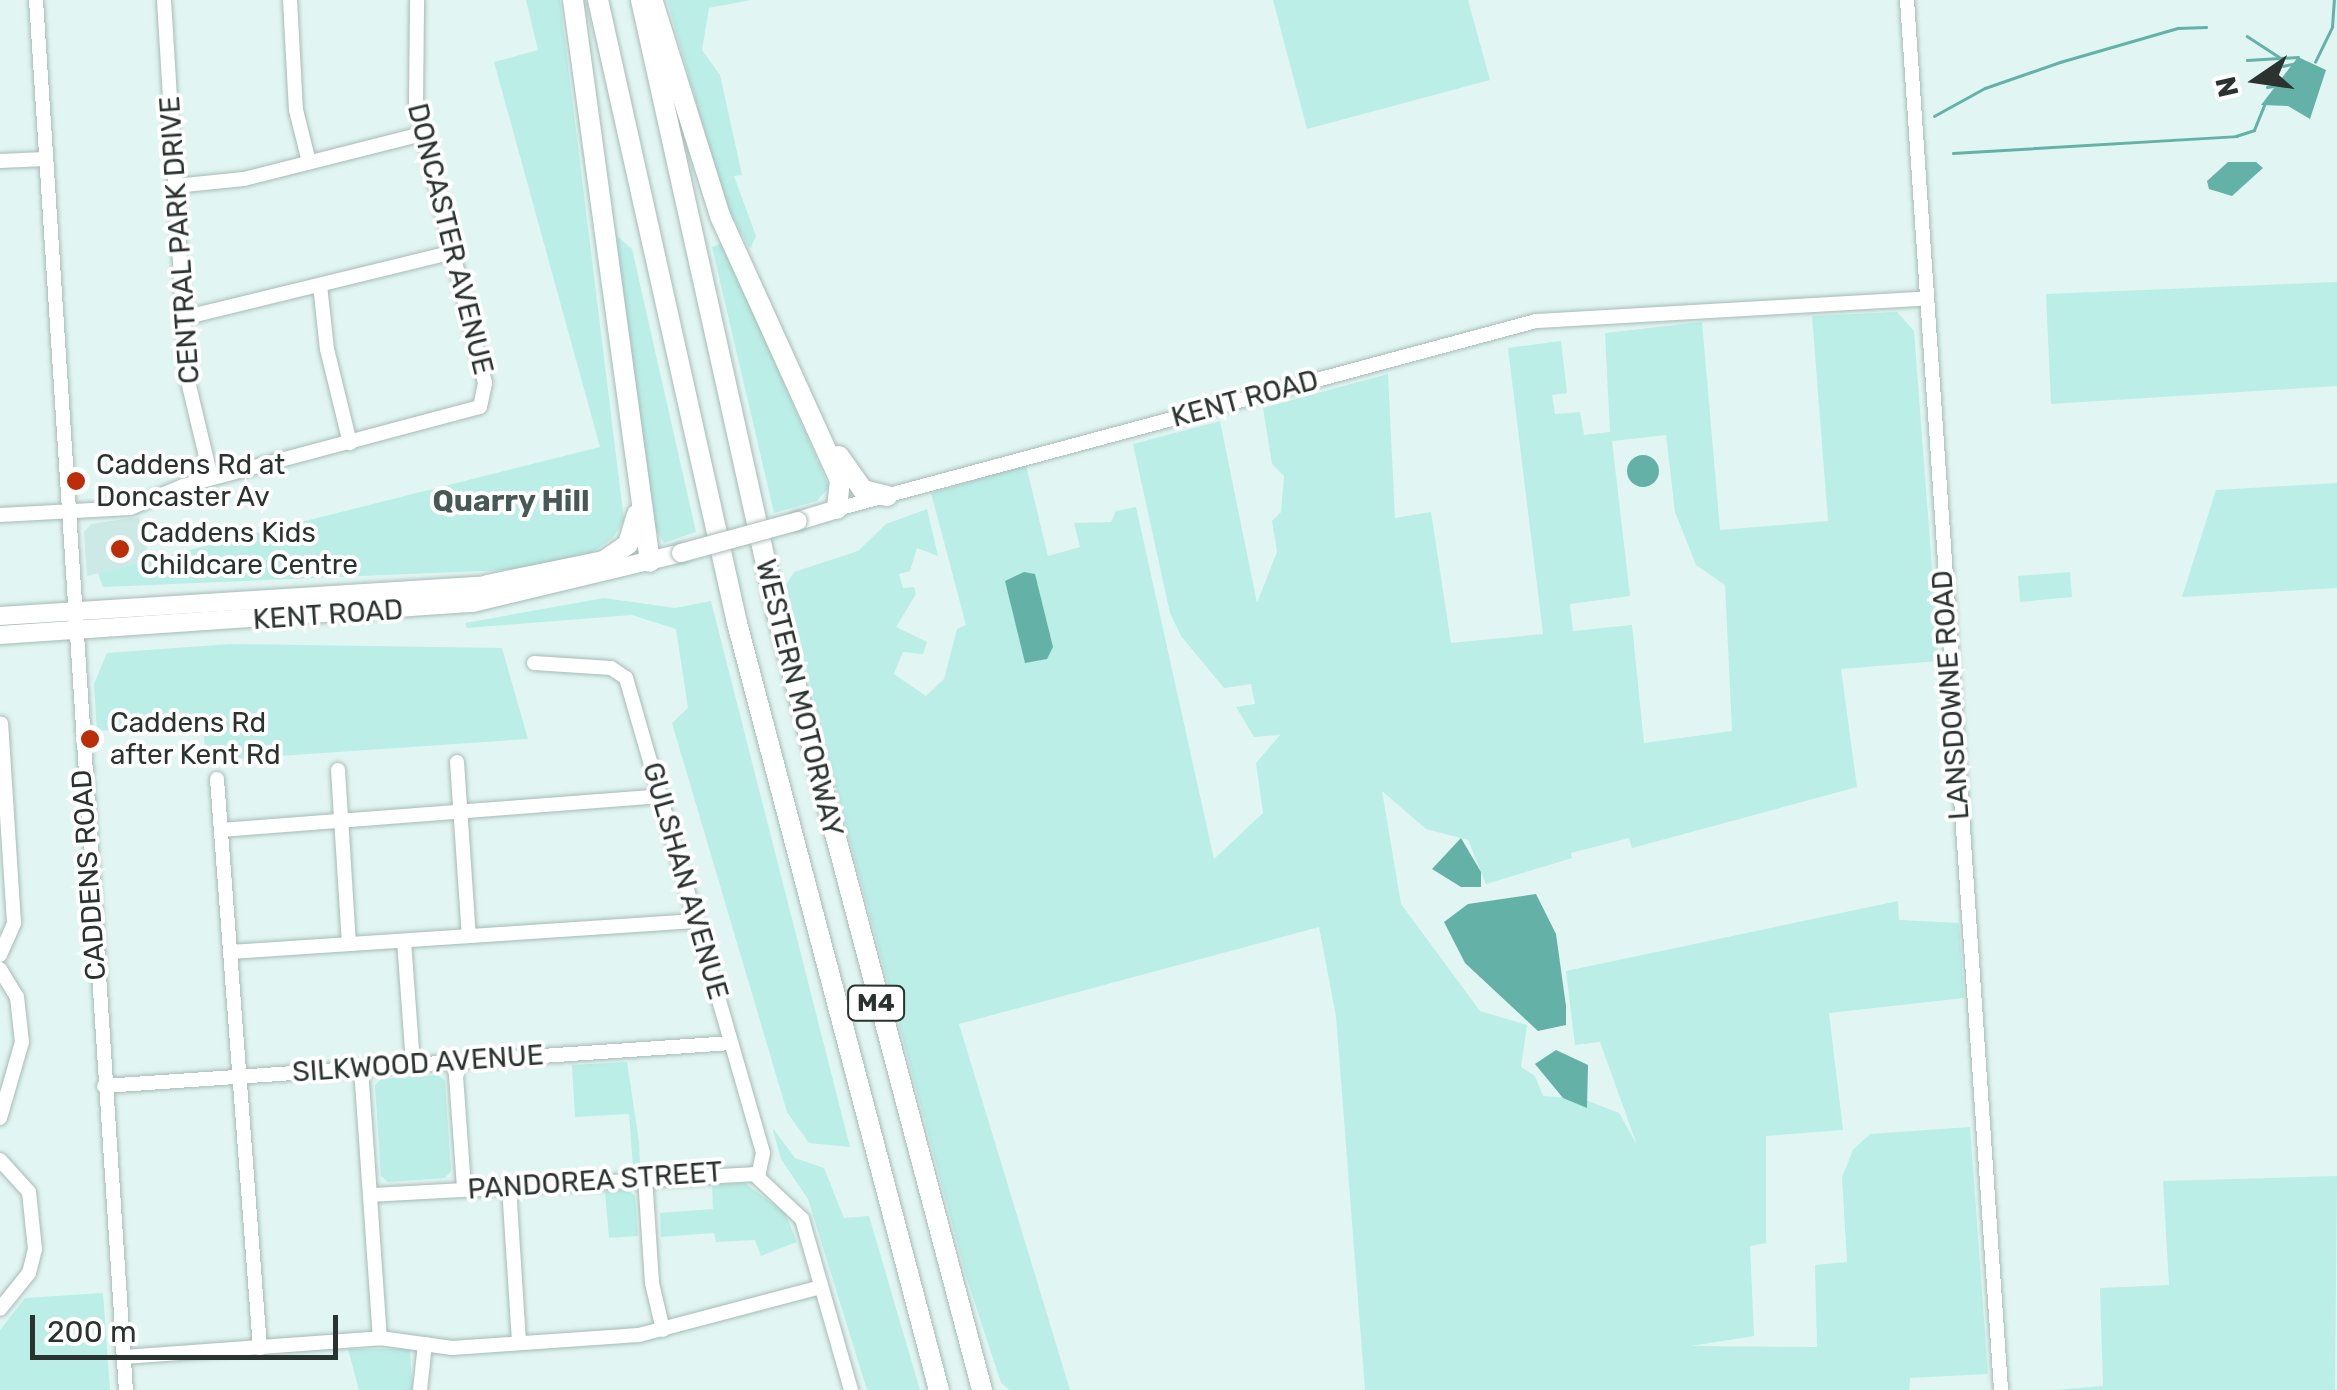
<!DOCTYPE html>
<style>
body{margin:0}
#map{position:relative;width:2337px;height:1390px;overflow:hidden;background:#e1f6f2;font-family:Rubik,sans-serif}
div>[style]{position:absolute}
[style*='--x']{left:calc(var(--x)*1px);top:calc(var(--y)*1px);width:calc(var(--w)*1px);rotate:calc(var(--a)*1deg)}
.built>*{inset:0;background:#cce9e5}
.green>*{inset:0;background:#bbeee6}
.water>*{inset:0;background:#64b2a7}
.round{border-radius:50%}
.stream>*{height:2.5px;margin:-1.25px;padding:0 1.25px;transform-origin:1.25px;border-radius:1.25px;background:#64b2a7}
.roads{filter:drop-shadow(0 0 2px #a7bbb7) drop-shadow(0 0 2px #a7bbb7)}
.minor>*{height:14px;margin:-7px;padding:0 7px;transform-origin:7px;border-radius:7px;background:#fff}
.major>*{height:18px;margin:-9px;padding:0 9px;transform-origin:9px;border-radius:9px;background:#fff}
.highway>*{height:20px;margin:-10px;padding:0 10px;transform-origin:10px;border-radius:10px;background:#fff}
.bridges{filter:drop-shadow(0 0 2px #a7bbb7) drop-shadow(0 0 2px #a7bbb7)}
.major-bridge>*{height:18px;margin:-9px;padding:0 9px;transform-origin:9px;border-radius:9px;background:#fff}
.dots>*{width:28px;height:28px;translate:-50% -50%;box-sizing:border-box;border:5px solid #fff;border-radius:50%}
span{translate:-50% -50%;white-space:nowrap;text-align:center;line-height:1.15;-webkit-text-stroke:8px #fff;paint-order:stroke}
.shield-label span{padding:2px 8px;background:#fff;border:2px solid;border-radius:8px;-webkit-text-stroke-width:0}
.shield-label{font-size:25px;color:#2b3331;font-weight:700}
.street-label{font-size:28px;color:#2b3331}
.poi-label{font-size:28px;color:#2b3331}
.left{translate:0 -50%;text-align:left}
.neighbourhood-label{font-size:30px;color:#475956;font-weight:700}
.north{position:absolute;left:2207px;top:30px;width:100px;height:100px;-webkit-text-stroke:8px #fff;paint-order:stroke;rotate:257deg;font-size:28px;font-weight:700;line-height:40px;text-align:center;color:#2b3331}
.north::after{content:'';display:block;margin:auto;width:35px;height:45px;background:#2b3331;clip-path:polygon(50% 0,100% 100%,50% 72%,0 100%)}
.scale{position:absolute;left:30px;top:1315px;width:308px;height:45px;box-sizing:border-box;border:5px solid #2b3331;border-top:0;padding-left:12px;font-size:30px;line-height:35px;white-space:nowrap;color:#2b3331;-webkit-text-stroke:8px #fff;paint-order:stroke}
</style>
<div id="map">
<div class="built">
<i style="clip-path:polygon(139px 517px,150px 560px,87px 576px,84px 532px,91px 524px)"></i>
</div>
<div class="green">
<i style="clip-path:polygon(526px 0,560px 0,624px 520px,613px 538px,587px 556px,505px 570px,103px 587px,98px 573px,600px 447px,494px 62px,538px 50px)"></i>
<i style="clip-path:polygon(667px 0,751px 0,709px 8px,702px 50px,720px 75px,742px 175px,734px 176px,756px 236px,750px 249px,725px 203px)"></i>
<i style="clip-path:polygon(1273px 0,1468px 0,1490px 80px,1307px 129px)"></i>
<i style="clip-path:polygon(616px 235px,632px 249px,696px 532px,664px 543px,653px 525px)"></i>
<i style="clip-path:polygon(723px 243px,829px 487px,817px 501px,774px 513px,712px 247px)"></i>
<i style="clip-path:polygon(2337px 282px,2337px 386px,2051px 404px,2046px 294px)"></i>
<i style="clip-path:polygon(evenodd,1897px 312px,1914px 331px,1939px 661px,1841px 669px,1857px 787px,1632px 848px,1629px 838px,1571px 853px,1572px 858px,1486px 884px,1468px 840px,1426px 829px,1382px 791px,1401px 904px,1480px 1011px,1527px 1025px,1521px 1067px,1535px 1076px,1543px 1096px,1583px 1099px,1619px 1113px,1637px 1145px,1600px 1042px,1575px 1045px,1566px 971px,1898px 901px,1899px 920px,1959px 923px,1964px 998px,1829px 1013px,1843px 1130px,1766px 1136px,1766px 1243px,1750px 1246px,1754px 1336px,1691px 1346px,1817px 1347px,1815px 1265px,1847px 1262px,1842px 1177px,1853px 1150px,1870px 1134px,1970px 1127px,1988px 1374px,1910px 1378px,1909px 1390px,1365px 1390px,1336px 1016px,1319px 927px,959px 1024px,1070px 1390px,1010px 1390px,1001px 1383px,966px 1276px,832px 773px,786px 585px,794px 572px,858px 551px,886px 524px,927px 509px,938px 556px,917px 548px,910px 571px,899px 574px,903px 588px,914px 587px,916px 594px,896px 627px,927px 642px,923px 654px,903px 652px,894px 674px,926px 696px,944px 679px,957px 629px,966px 625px,931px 493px,1026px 465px,1048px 556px,1080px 547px,1074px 523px,1111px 522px,1116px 511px,1136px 507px,1214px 859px,1263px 813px,1256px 763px,1280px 735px,1254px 737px,1236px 707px,1255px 704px,1251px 684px,1224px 688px,1181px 636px,1170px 613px,1133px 444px,1220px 421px,1257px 603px,1277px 552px,1272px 521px,1281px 512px,1284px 476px,1272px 464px,1263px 408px,1388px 374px,1395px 518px,1431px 512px,1451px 643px,1543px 634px,1508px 348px,1561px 341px,1567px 393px,1552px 395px,1555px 414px,1580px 412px,1584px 435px,1610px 432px,1605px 333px,1702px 322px,1720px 530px,1828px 521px,1812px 316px,1897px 312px,1666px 435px,1675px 512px,1696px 565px,1725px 585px,1732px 731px,1644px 743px,1632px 625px,1573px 631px,1570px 604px,1630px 596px,1612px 441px,1666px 435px)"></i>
<i style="clip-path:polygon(2337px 483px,2337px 588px,2182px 597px,2216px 490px)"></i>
<i style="clip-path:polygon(2070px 572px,2072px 597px,2020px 602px,2018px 576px)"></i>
<i style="clip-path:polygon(604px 598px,675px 608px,711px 601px,850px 1147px,809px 1143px,787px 1112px,672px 723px,688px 708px,676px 629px,632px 615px,467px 628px,465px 623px)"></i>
<i style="clip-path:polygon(230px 644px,502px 648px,528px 739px,206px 761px,203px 724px,97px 731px,94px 684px,107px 653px)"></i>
<i style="clip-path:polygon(627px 1062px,639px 1142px,640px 1165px,633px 1166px,629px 1114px,575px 1117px,572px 1065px)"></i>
<i style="clip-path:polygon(438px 1075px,445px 1081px,451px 1171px,445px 1178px,388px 1182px,381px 1176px,375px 1085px,381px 1079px)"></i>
<i style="clip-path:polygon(772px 1127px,795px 1158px,824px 1168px,844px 1218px,869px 1216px,920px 1390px,867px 1390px,808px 1199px,781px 1159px)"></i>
<i style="clip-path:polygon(2337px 1176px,2335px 1390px,2054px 1390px,2103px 1386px,2100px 1288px,2169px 1285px,2163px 1181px)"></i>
<i style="clip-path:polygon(745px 1183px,785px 1213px,797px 1242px,761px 1256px,755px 1240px,716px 1242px,714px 1233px,661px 1237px,660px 1213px,713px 1209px,712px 1185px)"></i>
<i style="clip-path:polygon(628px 1190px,635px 1196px,638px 1236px,609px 1238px,605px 1192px)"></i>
<i style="clip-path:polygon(103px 1293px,110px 1390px,0 1390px,0 1330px,25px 1298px)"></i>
<i style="clip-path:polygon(348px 1349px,410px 1349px,412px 1390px,359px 1390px)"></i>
</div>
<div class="water">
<i style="clip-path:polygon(2298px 57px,2326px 70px,2310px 119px,2288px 106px,2261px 105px)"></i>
<i style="clip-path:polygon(2228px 162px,2256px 162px,2263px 168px,2232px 196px,2209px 189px,2207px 181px)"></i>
<i class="round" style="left:1627px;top:455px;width:32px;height:32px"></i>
<i style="clip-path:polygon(1024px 572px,1035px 574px,1053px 647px,1047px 659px,1025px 663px,1005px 581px)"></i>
<i style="clip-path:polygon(1461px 838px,1481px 872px,1481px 887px,1461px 887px,1432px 869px)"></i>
<i style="clip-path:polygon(1536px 894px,1556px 934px,1566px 1006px,1566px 1025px,1538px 1031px,1465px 963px,1444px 922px,1468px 904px)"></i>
<i style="clip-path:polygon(1556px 1050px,1588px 1065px,1587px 1108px,1563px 1098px,1535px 1064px)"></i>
</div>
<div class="stream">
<i style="--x:2247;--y:36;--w:38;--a:33"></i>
<i style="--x:2247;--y:60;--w:51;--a:-3.4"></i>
<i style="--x:2315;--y:62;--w:39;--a:-64"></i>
<i style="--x:2332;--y:27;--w:27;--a:-86"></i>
<i style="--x:2283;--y:66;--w:9;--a:-13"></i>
<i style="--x:2267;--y:87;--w:6;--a:-9"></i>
<i style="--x:1934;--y:116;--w:58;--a:-28.8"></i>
<i style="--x:1985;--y:88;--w:79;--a:-19.1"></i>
<i style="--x:2060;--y:62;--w:123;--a:-16.1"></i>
<i style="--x:2178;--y:28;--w:28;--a:-2"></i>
<i style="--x:1953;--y:153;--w:284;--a:-3.4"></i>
<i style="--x:2236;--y:136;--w:19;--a:-18"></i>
<i style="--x:2254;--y:130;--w:27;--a:-68"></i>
</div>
<div class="roads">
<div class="minor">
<i style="--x:36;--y:0;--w:1393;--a:86.3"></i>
<i style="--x:164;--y:0;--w:378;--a:86.5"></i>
<i style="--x:187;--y:377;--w:104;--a:76.6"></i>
<i style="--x:290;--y:0;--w:110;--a:86.9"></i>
<i style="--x:296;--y:110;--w:54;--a:76"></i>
<i style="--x:1907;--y:0;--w:1393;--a:86.13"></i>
<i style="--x:0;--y:161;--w:45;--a:-2.5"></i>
<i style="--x:175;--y:186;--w:69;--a:-5.8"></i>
<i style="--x:244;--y:179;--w:184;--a:-14.2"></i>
<i style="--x:320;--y:285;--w:64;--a:83.8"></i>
<i style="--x:327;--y:349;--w:97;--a:76.3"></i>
<i style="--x:183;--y:318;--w:279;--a:-13.7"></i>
<i style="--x:837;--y:509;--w:724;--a:-15.05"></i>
<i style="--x:1536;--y:321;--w:388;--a:-3.3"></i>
<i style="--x:0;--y:515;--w:130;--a:-3.1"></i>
<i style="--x:130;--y:508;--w:57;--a:-22.5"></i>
<i style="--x:183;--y:486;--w:307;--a:-14.9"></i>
<i style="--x:480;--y:407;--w:25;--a:-78"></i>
<i style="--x:485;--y:383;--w:287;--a:-103.9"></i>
<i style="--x:416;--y:104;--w:104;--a:-89.4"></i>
<i style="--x:534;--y:663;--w:77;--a:3.7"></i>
<i style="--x:611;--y:668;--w:18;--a:34"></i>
<i style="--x:626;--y:678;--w:494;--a:73.9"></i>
<i style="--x:763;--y:1153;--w:24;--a:102"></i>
<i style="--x:457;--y:762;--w:174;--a:86.1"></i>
<i style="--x:338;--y:770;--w:174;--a:86.4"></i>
<i style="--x:217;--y:779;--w:571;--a:85.68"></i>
<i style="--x:221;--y:830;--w:441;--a:-4.4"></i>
<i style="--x:404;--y:941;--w:123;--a:85.8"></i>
<i style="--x:230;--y:952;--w:467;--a:-3.8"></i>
<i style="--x:0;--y:955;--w:35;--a:-66"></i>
<i style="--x:14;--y:923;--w:200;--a:-93.7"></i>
<i style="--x:0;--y:969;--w:33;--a:59"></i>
<i style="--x:17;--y:997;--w:45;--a:83.7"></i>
<i style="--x:22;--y:1042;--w:79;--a:106.1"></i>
<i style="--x:455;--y:1062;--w:127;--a:85.9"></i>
<i style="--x:361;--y:1068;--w:271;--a:86"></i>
<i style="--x:104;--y:1086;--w:628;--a:-3.92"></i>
<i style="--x:0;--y:1160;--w:43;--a:47.8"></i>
<i style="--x:29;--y:1192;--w:57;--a:84"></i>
<i style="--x:35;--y:1249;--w:25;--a:104"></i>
<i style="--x:29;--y:1273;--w:46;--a:128.9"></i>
<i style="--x:645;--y:1177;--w:106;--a:86.2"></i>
<i style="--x:652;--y:1283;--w:48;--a:76.8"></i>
<i style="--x:509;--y:1187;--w:156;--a:86.3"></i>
<i style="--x:371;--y:1195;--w:384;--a:-3.1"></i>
<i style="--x:754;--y:1174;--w:66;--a:43.2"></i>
<i style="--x:802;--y:1219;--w:178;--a:74"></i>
<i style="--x:124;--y:1357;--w:257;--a:-4.2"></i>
<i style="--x:380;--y:1338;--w:73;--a:7.9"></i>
<i style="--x:452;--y:1348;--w:187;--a:-4"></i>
<i style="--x:639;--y:1335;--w:188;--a:-14.8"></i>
<i style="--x:420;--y:1390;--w:46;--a:-83.8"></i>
</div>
<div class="major">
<i style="--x:798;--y:521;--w:41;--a:-17.1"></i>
<i style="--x:0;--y:616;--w:500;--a:-3.6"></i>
<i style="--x:0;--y:635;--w:474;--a:-3.9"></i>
<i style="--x:473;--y:603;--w:214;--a:-13.5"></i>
</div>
<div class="highway">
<i style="--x:573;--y:0;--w:567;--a:82.2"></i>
<i style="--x:598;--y:0;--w:638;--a:77.42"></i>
<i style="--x:737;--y:623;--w:793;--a:75.25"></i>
<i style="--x:641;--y:0;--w:629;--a:77.51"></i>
<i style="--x:777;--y:614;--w:803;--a:75.2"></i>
<i style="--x:653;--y:2;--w:224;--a:72.6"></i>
<i style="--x:720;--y:216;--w:290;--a:65.6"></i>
<i style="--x:840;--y:480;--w:29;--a:96"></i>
<i style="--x:839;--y:456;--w:42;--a:54.8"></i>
<i style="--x:863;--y:490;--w:25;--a:14"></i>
<i style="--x:487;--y:585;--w:119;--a:-11.6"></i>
<i style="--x:604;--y:561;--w:29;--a:-35"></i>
<i style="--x:628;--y:544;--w:31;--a:-73"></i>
</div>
</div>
<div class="bridges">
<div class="major-bridge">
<i style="--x:681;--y:553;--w:121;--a:-15.3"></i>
</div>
</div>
<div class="dots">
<i style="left:76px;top:481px;background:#ba2f0a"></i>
<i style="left:120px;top:549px;background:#ba2f0a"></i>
<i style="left:90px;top:739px;background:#ba2f0a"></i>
</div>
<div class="shield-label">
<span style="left:876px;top:1003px">M4</span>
</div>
<div class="street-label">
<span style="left:450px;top:239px;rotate:76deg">DONCASTER AVENUE</span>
<span style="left:180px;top:240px;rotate:-94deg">CENTRAL PARK DRIVE</span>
<span style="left:1245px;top:399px;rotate:-15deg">KENT ROAD</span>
<span style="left:328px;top:615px;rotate:-4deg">KENT ROAD</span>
<span style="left:1951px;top:695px;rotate:-94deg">LANSDOWNE ROAD</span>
<span style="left:799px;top:698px;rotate:76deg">WESTERN MOTORWAY</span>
<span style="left:89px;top:875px;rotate:-94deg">CADDENS ROAD</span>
<span style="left:685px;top:881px;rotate:74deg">GULSHAN AVENUE</span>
<span style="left:418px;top:1064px;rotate:-4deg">SILKWOOD AVENUE</span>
<span style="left:595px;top:1181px;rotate:-4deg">PANDOREA STREET</span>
</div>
<div class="poi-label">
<span class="left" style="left:96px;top:481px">Caddens Rd at<br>Doncaster Av</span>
<span class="left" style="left:140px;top:549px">Caddens Kids<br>Childcare Centre</span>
<span class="left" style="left:110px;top:739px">Caddens Rd<br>after Kent Rd</span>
</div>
<div class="neighbourhood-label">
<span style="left:511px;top:501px">Quarry Hill</span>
</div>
<div class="north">N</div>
<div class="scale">200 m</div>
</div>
